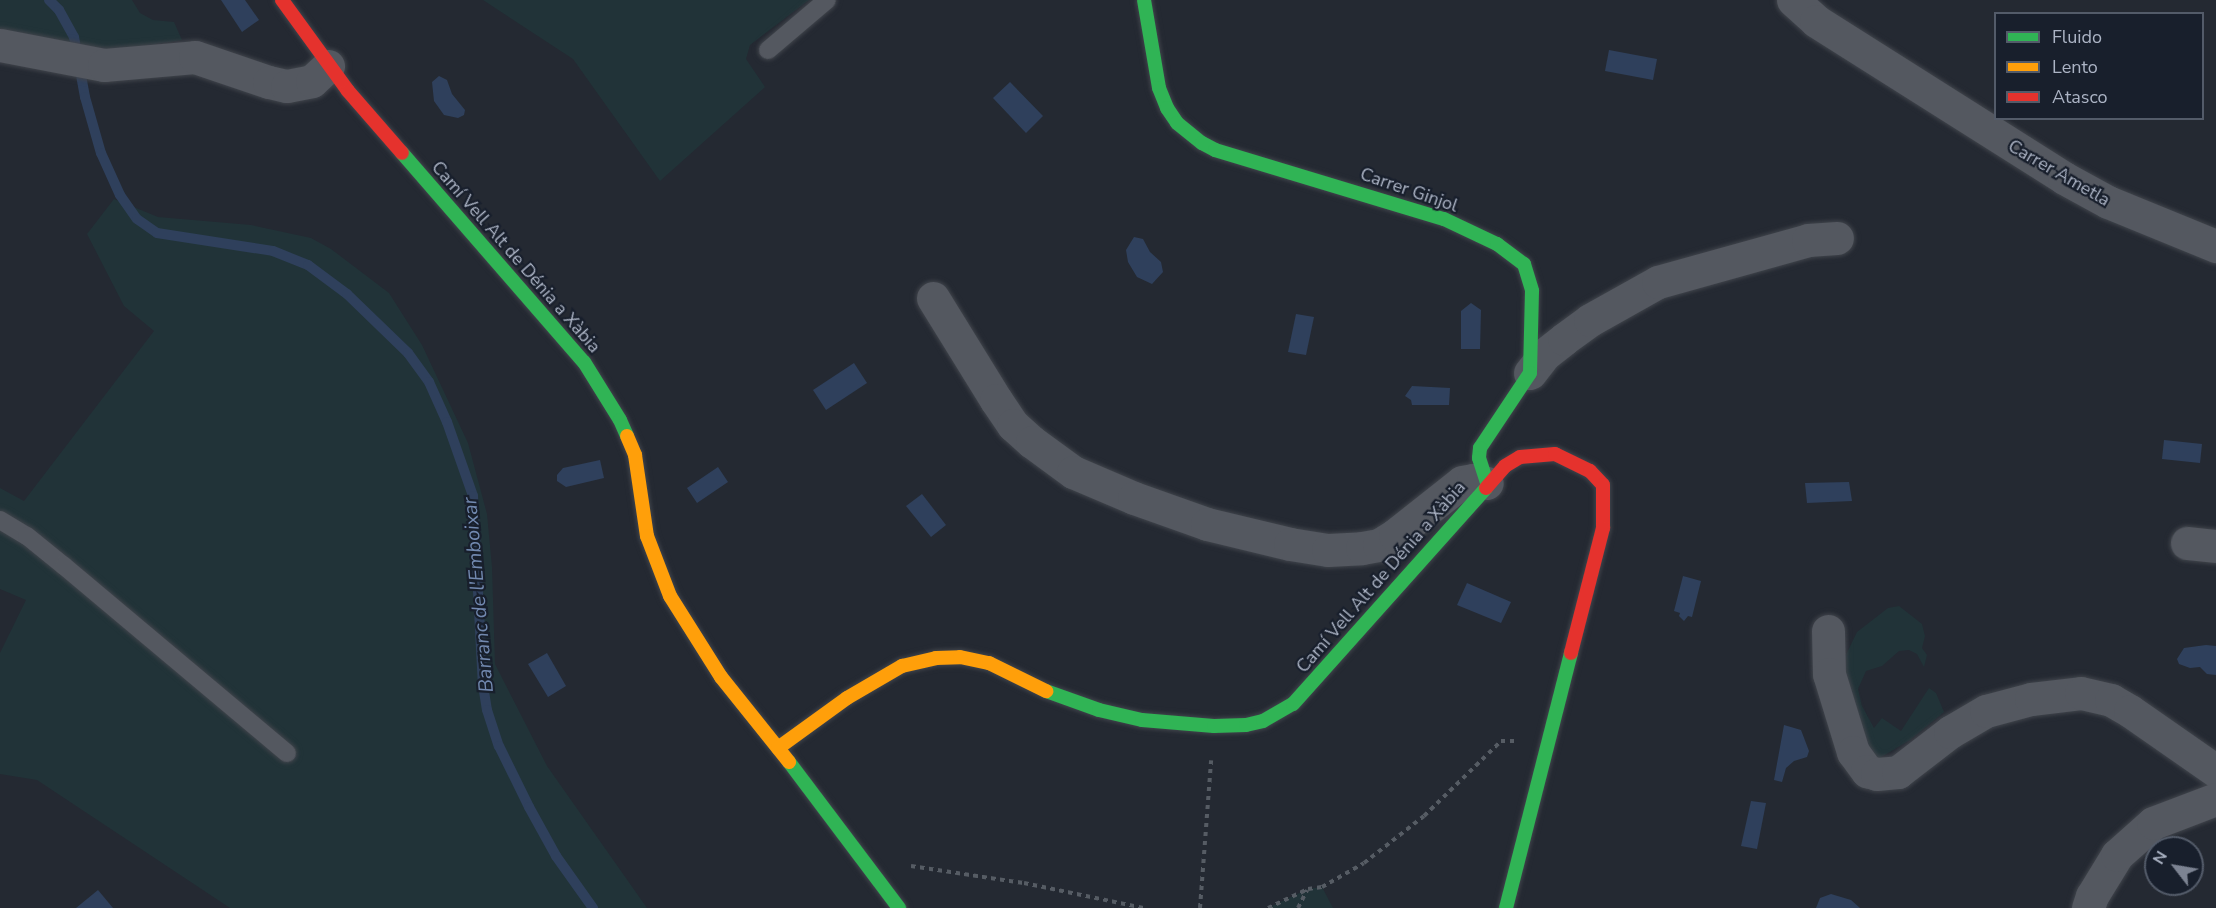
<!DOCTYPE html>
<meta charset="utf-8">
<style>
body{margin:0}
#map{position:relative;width:2216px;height:908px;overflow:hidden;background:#242932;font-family:"Nunito Sans",sans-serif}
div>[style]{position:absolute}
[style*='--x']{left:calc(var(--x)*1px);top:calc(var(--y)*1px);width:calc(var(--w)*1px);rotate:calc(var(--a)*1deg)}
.green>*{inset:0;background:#213338}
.water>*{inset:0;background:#2f405c}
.stream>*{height:10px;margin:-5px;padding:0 5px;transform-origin:5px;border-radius:5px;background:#2f405c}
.path>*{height:4px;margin-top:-2px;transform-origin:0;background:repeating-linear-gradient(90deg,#565c64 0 4.5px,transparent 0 9px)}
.roads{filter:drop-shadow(0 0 2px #40444b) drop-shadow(0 0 2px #40444b)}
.lane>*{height:18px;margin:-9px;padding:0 9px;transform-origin:9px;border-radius:9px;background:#545860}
.street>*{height:33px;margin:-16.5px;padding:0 16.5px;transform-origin:16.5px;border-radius:16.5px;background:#545860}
.fast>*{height:14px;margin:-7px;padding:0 7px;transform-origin:7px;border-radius:7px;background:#30b455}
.slow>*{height:14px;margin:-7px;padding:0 7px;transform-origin:7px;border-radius:7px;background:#ff9f0a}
.jam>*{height:14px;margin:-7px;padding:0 7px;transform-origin:7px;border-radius:7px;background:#e5322d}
span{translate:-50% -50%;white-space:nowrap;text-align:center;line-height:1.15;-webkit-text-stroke:4.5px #181f2c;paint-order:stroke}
.street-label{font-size:18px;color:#acb4c5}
.water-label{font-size:20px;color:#7289b0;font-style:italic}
.legend{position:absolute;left:1994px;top:12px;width:210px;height:108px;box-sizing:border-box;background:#181f2c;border:2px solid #535b69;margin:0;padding:8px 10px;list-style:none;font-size:18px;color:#acb4c5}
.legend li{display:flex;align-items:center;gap:12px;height:30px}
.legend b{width:30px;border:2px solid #535b69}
.north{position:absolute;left:2144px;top:836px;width:60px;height:60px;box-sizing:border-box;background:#181f2c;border:2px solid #535b69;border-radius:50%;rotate:301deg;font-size:16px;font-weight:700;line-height:24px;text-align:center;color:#acb4c5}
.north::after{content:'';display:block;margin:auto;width:21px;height:27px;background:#7c8392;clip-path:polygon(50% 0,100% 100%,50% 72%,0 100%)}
</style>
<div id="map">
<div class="green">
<i style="clip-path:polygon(0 0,132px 0,140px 13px,153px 20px,174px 22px,182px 40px,110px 51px,0 38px)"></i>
<i style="clip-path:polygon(483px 0,809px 0,750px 45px,746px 59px,765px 87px,660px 181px,573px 59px)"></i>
<i style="clip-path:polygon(114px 199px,158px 217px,251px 225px,311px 238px,331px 249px,389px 293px,422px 345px,468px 443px,487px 514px,492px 567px,495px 664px,547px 766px,647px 908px,230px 908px,37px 780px,0 774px,0 653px,26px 600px,0 589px,0 488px,24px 501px,154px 331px,124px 306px,87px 234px)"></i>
<i style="clip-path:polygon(1899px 606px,1922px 624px,1925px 636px,1922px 648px,1927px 655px,1924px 667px,1917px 654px,1909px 650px,1899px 651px,1882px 666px,1866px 671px,1858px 689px,1862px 706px,1874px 728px,1882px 718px,1901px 731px,1929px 688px,1936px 693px,1944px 712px,1910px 740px,1878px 759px,1871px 753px,1845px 691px,1843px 661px,1857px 632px,1888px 608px)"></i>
<i style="clip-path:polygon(1322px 887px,1333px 908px,1268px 908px,1308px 889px)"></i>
</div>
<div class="water">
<i style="clip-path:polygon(221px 0,245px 0,259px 20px,242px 32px)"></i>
<i style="clip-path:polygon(1609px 50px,1657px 59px,1653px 80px,1605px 71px)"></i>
<i style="clip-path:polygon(439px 76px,447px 80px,452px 94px,465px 110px,464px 115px,458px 118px,444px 115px,434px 101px,432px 82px)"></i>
<i style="clip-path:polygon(1010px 82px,1043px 116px,1026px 133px,993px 98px)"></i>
<i style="clip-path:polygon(1134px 237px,1143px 239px,1150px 252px,1161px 262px,1163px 272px,1152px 284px,1137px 277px,1128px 262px,1126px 250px)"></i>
<i style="clip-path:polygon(1471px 303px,1481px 310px,1480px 349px,1461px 349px,1461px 311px)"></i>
<i style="clip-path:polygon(1296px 314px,1314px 317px,1306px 355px,1288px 352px)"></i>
<i style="clip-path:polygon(854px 363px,867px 383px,826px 410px,813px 390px)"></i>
<i style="clip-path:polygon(1412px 386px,1450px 388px,1449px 405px,1412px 405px,1411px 400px,1405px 396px)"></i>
<i style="clip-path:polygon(2164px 440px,2202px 444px,2200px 463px,2162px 459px)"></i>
<i style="clip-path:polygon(600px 460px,604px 478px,566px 487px,557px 481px,557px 475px,563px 468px)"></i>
<i style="clip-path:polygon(718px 467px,728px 482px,697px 503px,687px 488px)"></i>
<i style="clip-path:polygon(1849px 482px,1852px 501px,1807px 503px,1805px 483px)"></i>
<i style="clip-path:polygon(922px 494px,946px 525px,931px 537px,906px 506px)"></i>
<i style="clip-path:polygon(1683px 576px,1701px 581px,1692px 617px,1688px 616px,1684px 621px,1679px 616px,1680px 613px,1674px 611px)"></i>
<i style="clip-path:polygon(1467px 583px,1511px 602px,1501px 623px,1457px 605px)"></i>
<i style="clip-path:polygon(2206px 645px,2216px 646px,2216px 675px,2207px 674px,2200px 667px,2190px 668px,2179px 664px,2177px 659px,2184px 648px)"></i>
<i style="clip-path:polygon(547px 653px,566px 686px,548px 697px,528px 664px)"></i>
<i style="clip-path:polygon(1784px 725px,1801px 730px,1809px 751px,1807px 757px,1794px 761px,1786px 768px,1782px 782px,1774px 780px)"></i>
<i style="clip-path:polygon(1751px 801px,1766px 803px,1757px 849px,1741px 846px)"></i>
<i style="clip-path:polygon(98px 890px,113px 908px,76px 908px)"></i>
<i style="clip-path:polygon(1831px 894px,1851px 900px,1860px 908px,1816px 908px,1820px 898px)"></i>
</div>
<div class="stream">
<i style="--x:49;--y:0;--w:14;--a:45"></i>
<i style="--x:59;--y:10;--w:31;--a:61"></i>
<i style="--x:74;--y:37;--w:61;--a:79.6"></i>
<i style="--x:85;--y:97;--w:58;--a:74.1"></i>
<i style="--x:101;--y:153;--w:46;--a:65.7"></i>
<i style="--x:120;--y:195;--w:29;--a:55"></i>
<i style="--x:137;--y:219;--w:24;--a:35"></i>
<i style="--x:157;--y:233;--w:117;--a:8.8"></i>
<i style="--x:273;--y:251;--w:38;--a:22"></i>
<i style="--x:308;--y:265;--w:49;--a:36.6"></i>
<i style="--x:347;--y:294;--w:85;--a:44"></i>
<i style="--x:408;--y:353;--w:36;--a:54"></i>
<i style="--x:429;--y:382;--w:44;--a:65.8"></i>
<i style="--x:447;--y:422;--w:78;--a:70.6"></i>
<i style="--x:473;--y:496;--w:189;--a:87"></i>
<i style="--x:483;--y:685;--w:25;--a:81"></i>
<i style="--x:487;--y:710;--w:38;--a:72"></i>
<i style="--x:499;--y:746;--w:68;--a:63.8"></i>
<i style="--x:529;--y:807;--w:56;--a:61.1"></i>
<i style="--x:556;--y:856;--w:64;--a:54.6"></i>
</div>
<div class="path">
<i style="--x:911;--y:866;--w:114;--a:8.6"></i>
<i style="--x:1024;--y:883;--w:123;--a:11.8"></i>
<i style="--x:1200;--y:908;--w:148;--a:-85.7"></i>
<i style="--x:1268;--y:908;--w:44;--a:-25.4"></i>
<i style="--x:1308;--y:889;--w:14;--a:-8"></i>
<i style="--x:1322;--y:887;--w:48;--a:-29.7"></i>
<i style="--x:1364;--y:863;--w:76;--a:-38.1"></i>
<i style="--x:1424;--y:816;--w:107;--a:-44.2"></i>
<i style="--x:1501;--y:741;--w:15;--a:0"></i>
<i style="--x:1298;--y:908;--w:20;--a:-63"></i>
</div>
<div class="roads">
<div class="lane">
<i style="--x:768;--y:50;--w:77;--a:-40.3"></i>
<i style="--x:0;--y:520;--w:31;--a:31"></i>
<i style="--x:27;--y:536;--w:48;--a:39"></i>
<i style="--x:64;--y:566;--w:291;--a:40"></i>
</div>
<div class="street">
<i style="--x:1793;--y:0;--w:31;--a:42"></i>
<i style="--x:1816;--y:21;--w:294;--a:32.3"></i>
<i style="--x:2064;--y:178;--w:50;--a:28.6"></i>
<i style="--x:2108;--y:202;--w:117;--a:22.2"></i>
<i style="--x:0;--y:45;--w:106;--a:10.9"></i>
<i style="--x:104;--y:65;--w:91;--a:-5"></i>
<i style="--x:195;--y:57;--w:78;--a:18.7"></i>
<i style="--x:269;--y:82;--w:18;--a:13"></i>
<i style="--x:287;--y:86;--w:25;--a:-11"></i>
<i style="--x:312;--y:81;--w:22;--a:-43"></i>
<i style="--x:933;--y:298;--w:120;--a:58.3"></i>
<i style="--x:996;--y:400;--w:30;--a:56"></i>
<i style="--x:1013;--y:425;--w:25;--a:42"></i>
<i style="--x:1032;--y:442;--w:51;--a:36.2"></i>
<i style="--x:1073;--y:472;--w:66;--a:23.1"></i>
<i style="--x:1134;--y:498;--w:77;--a:19.6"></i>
<i style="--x:1207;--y:524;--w:85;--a:13.5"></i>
<i style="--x:1290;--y:544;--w:38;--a:9"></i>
<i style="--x:1328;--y:550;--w:34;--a:-3"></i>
<i style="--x:1362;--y:548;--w:17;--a:-10"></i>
<i style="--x:1379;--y:545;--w:19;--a:-32"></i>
<i style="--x:1395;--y:535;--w:85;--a:-38.3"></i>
<i style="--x:1462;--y:482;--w:11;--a:-10"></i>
<i style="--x:1473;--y:480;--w:14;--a:12"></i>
<i style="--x:1530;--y:373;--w:24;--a:-52"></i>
<i style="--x:1545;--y:354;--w:24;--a:-38"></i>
<i style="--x:1564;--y:339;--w:32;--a:-36"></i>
<i style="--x:1590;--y:320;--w:78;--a:-29.2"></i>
<i style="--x:1658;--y:282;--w:156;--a:-15.6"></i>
<i style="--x:1808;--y:240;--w:29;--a:-4"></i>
<i style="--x:2187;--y:543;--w:29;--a:6"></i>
<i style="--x:1828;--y:631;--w:43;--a:88.7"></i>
<i style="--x:1829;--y:674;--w:82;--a:72.9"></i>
<i style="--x:1853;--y:752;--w:24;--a:54"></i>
<i style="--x:1867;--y:771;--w:10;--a:17"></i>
<i style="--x:1877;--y:774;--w:21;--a:-5"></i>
<i style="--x:1898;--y:772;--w:66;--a:-37.6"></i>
<i style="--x:1950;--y:732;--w:42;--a:-30.3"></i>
<i style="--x:1986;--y:711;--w:47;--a:-14.9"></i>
<i style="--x:2031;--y:699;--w:50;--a:-6.8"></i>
<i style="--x:2081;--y:693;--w:31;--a:13"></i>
<i style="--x:2111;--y:700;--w:22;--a:30"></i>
<i style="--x:2130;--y:711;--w:105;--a:34.9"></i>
<i style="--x:2088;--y:908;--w:13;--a:-72"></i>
<i style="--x:2092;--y:896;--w:48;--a:-58.6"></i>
<i style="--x:2117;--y:855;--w:48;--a:-41.6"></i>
<i style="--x:2153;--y:823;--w:67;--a:-20.9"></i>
</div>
<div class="fast">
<i style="--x:1144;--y:0;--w:89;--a:80.3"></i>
<i style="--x:1159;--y:88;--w:22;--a:68"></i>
<i style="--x:1167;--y:108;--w:18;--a:56"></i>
<i style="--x:1177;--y:123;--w:32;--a:39"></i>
<i style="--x:1202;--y:143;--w:15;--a:28"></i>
<i style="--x:1215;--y:150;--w:239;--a:16.8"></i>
<i style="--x:1444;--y:219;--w:59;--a:25.3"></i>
<i style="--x:1497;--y:244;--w:34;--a:37"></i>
<i style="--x:1524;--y:264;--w:28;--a:73"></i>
<i style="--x:1532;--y:291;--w:82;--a:91.4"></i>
<i style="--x:1530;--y:373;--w:90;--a:123.7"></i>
<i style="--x:1480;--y:448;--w:10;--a:96"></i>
<i style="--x:1479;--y:458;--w:26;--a:72"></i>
<i style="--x:402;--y:153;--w:277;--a:49"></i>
<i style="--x:584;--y:362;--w:68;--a:58.2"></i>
<i style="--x:620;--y:420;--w:17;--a:66"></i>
<i style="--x:1046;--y:691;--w:56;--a:19.7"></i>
<i style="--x:1099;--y:710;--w:44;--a:13.1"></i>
<i style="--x:1142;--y:720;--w:72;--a:4.8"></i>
<i style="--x:1214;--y:726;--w:32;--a:-2"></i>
<i style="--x:1246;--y:725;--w:17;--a:-13"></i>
<i style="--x:1263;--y:721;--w:34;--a:-30"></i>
<i style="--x:1293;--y:704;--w:290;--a:-48.2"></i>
<i style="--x:789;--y:762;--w:183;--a:53"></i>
<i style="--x:1506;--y:908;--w:263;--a:-75.7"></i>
</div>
<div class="slow">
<i style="--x:627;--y:436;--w:21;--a:67"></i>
<i style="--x:635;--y:455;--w:82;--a:81.6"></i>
<i style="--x:647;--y:536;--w:64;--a:69"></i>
<i style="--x:670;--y:596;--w:96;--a:57.8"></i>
<i style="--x:721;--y:677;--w:109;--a:51.3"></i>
<i style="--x:778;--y:748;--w:85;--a:-35.9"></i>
<i style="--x:847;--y:698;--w:64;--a:-30.2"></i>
<i style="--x:902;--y:666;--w:35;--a:-13"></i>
<i style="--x:936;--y:658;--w:24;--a:-2"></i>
<i style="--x:960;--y:657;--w:30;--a:12"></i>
<i style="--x:989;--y:663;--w:64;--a:26.2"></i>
</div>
<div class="jam">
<i style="--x:282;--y:0;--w:112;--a:54"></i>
<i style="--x:348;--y:91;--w:82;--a:48.9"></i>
<i style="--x:1486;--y:488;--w:29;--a:-49"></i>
<i style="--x:1505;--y:466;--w:17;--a:-31"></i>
<i style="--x:1520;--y:457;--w:35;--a:-5"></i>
<i style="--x:1555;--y:454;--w:39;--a:26"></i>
<i style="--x:1590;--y:471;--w:19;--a:47"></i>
<i style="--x:1603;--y:485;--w:43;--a:90"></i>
<i style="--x:1603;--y:528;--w:129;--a:104.4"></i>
</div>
</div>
<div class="street-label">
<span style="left:2059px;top:173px;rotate:30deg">Carrer Ametla</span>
<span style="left:1409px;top:190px;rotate:19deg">Carrer Ginjol</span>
<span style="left:516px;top:257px;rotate:49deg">Camí Vell Alt de Dénia a Xàbia</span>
<span style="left:1381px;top:577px;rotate:-49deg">Camí Vell Alt de Dénia a Xàbia</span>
</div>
<div class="water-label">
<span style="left:478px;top:595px;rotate:-95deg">Barranc de l'Emboixar</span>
</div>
<ul class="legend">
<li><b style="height:8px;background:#30b455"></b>Fluido</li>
<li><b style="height:8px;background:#ff9f0a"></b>Lento</li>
<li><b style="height:8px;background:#e5322d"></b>Atasco</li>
</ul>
<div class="north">N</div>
</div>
